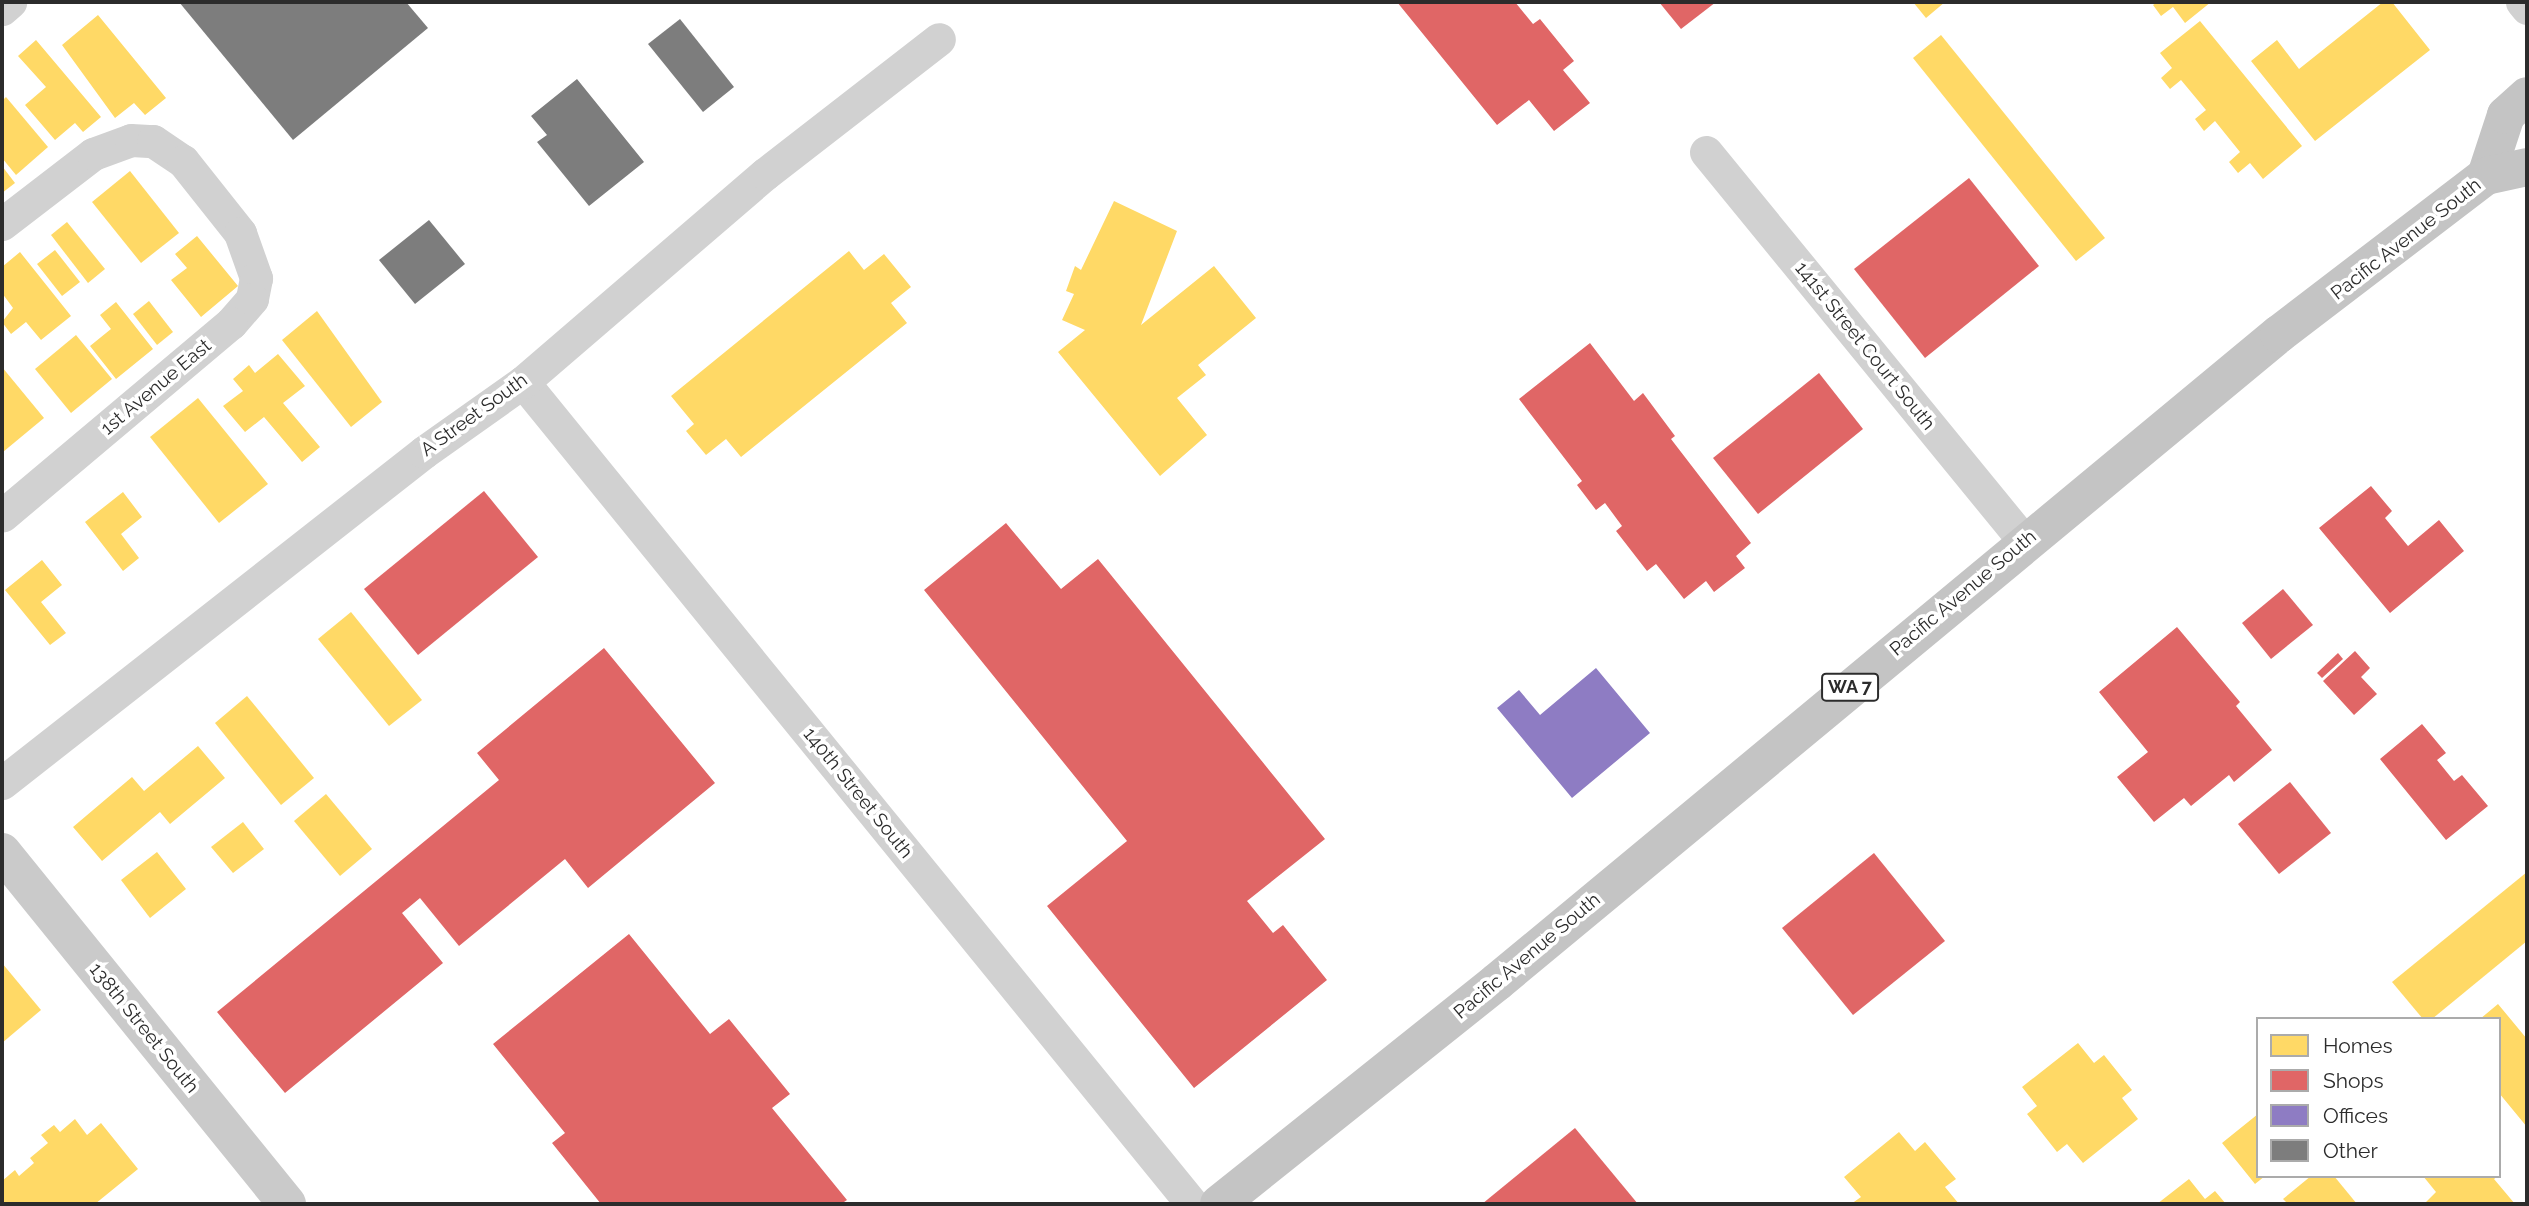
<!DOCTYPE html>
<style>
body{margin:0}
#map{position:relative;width:2529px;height:1206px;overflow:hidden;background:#fff;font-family:Raleway,sans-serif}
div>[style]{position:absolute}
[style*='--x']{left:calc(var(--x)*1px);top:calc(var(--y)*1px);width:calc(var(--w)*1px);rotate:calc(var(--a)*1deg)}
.homes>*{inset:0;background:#ffd966}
.shops>*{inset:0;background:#e06666}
.offices>*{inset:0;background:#8e7cc3}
.building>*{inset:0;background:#7d7d7d}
.street>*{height:33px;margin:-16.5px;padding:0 16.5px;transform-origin:16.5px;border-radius:16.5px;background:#d1d1d1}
.secondary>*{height:38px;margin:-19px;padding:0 19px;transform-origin:19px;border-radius:19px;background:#cacaca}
.primary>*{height:38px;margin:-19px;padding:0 19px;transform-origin:19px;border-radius:19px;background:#c4c4c4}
span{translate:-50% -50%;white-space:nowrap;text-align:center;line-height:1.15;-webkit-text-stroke:7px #fff;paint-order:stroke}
.shield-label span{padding:2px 5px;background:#fff;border:2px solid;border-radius:5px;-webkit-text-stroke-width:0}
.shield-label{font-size:18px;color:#2c2c2c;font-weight:700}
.street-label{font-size:19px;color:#2c2c2c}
.frame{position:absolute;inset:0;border:4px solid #2c2c2c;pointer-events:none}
.legend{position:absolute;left:2256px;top:1017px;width:245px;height:161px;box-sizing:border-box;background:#fff;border:2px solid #ababab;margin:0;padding:9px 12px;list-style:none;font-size:21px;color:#2c2c2c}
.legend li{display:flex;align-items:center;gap:14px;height:35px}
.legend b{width:35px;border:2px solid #ababab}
</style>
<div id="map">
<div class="homes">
<i style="clip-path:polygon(1913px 2px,1945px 2px,1926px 18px)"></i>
<i style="clip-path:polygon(2157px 2px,2211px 2px,2185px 23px,2173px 7px,2161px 16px,2153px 5px)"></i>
<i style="clip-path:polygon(2383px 2px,2392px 2px,2430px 50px,2315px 141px,2251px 61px,2277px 40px,2299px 69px)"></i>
<i style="clip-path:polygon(98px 15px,166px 98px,145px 115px,134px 103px,115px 118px,62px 45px)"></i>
<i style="clip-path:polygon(2200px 21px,2302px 146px,2263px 179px,2250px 163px,2238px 173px,2229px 162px,2240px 152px,2215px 121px,2204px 131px,2195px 119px,2206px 110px,2181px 80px,2170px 89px,2161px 78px,2172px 68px,2160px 53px)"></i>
<i style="clip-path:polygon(1941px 35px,2105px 238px,2076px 261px,1913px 58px)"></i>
<i style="clip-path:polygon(36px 40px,101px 117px,83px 132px,75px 123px,55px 140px,25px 105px,46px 87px,18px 56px)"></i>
<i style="clip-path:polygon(6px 97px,48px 147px,16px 175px,2px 158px,2px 101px)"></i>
<i style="clip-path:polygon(2px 166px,15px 183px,2px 193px)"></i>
<i style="clip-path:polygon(130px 171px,179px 233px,141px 263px,92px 202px)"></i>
<i style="clip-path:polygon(1114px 201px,1177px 231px,1141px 325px,1214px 266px,1256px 318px,1198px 365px,1206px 375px,1177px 398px,1207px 435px,1160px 476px,1058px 352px,1085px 330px,1062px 320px,1074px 294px,1066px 291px,1075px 266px,1081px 270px)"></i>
<i style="clip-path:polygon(67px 222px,105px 269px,88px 283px,51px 235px)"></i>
<i style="clip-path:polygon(197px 236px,238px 286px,201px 317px,171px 280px,187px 268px,175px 254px)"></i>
<i style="clip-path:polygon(55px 250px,80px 282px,62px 296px,37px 264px)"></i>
<i style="clip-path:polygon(849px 251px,864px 270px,884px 254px,911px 287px,891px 303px,907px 323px,741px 457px,726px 439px,706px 455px,686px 431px,694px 424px,671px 396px)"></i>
<i style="clip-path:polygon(20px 252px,71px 316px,41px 340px,26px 322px,11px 334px,2px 322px,13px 308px,2px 293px,2px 267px)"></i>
<i style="clip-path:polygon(149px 301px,173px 332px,157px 345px,133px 314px)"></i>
<i style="clip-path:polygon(116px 302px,153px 349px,116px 379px,90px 346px,111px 329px,100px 315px)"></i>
<i style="clip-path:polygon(317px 311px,382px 402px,351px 427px,282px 340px)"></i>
<i style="clip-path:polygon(76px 335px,112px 379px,71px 413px,35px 369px)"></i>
<i style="clip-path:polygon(278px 354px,305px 386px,283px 403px,320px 447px,302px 462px,264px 417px,245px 432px,223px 406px,243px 391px,233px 379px,249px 365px,255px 373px)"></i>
<i style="clip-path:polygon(2px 367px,44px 418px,3px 452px,2px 449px)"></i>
<i style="clip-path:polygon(198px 398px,268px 484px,219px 523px,150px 437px)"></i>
<i style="clip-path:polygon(123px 492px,142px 517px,121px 534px,139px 558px,123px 571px,85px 522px)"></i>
<i style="clip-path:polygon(42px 560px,62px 585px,41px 602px,66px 633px,50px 645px,5px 590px)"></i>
<i style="clip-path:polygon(351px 612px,422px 700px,389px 726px,318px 639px)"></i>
<i style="clip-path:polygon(247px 696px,314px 778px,281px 805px,215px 723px)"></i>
<i style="clip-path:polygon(198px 746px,225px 778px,170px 824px,160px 812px,102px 861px,73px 827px,132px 777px,144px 791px)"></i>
<i style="clip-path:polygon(326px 794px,372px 849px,340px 876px,294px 821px)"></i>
<i style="clip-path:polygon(243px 822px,264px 849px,233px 873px,211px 847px)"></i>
<i style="clip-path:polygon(157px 852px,186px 889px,150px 918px,121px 880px)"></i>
<i style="clip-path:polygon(2527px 872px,2527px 941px,2432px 1019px,2423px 1019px,2392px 982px)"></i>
<i style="clip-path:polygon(2px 963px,41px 1010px,2px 1043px)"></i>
<i style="clip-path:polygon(2498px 1004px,2527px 1039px,2527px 1127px,2499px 1093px,2499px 1019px,2480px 1019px)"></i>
<i style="clip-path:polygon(2078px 1043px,2094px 1063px,2104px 1055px,2132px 1090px,2122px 1098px,2138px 1119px,2083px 1163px,2067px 1144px,2057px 1152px,2027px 1114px,2037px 1106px,2022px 1087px)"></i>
<i style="clip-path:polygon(2258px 1114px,2258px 1176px,2265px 1176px,2255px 1184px,2222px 1143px)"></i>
<i style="clip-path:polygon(75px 1119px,87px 1135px,101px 1123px,138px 1169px,95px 1204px,2px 1204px,2px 1181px,15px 1170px,19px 1176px,34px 1163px,30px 1158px,48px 1143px,41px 1135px,54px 1125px,60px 1132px)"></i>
<i style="clip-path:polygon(1899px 1132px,1915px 1151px,1925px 1142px,1956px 1179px,1945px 1187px,1959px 1204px,1851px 1204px,1861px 1197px,1844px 1177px)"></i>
<i style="clip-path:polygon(2311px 1176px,2334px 1176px,2357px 1204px,2288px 1204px,2283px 1199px)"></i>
<i style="clip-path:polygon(2423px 1176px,2498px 1176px,2494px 1179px,2515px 1204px,2424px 1204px,2436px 1192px)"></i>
<i style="clip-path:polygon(2189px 1179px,2205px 1199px,2215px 1191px,2226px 1204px,2157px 1204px)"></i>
</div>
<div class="shops">
<i style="clip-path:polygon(1397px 2px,1515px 2px,1533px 24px,1540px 19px,1574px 61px,1563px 70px,1590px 103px,1554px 131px,1529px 100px,1497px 125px)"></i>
<i style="clip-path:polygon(1659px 2px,1716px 2px,1681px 29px)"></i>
<i style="clip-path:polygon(1969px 178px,2039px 266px,1925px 358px,1854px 269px)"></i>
<i style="clip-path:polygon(1590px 343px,1634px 401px,1643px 393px,1675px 436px,1671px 439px,1751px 543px,1736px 556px,1745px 568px,1714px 592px,1706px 581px,1684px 599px,1656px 564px,1647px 571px,1616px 531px,1622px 526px,1605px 503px,1596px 510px,1577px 485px,1582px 481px,1519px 399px)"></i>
<i style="clip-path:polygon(1819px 373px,1863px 429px,1758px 514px,1713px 458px)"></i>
<i style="clip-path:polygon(2371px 486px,2392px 511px,2385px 518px,2408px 546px,2439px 520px,2464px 551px,2390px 613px,2319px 528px)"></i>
<i style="clip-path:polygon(484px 491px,538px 557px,418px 655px,364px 589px)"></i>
<i style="clip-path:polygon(1006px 523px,1061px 589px,1098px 559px,1325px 839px,1247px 901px,1273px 933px,1283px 925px,1327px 980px,1194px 1088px,1047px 906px,1127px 841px,924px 590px)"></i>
<i style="clip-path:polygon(2283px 589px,2313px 625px,2271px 659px,2242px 623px)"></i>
<i style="clip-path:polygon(2177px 627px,2240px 702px,2236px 706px,2272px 750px,2234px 782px,2229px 775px,2191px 806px,2184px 798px,2154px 822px,2117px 777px,2148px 752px,2099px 692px)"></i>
<i style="clip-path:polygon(604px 648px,715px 783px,588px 888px,565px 859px,459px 946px,420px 898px,402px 913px,443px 963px,285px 1093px,217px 1012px,499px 780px,477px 753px)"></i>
<i style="clip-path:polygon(2355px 651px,2370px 668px,2361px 677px,2377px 694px,2354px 715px,2323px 681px)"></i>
<i style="clip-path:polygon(2338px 653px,2343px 659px,2322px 678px,2317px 673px)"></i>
<i style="clip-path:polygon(2422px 724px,2446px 753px,2437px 760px,2454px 781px,2462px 775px,2488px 806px,2446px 840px,2380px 759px)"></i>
<i style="clip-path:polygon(2290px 782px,2331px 833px,2279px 874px,2238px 824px)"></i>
<i style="clip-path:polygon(1874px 853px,1945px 941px,1853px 1015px,1782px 928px)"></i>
<i style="clip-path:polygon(629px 934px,710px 1034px,729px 1019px,790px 1094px,772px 1108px,847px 1200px,841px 1204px,601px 1204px,552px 1143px,565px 1133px,493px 1044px)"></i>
<i style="clip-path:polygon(1575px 1128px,1638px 1204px,1482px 1204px)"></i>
</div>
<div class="offices">
<i style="clip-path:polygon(1596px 668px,1650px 733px,1572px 798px,1497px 708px,1519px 690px,1540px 715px)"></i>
</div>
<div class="building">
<i style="clip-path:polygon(179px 2px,406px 2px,428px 28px,293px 140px)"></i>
<i style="clip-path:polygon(680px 19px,734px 87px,703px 112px,648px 44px)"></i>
<i style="clip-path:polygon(577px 79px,644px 162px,589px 206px,537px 142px,547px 135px,531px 116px)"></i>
<i style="clip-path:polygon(429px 220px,465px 264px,415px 304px,379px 260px)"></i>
</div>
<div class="street">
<i style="--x:2522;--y:2;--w:8;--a:50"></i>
<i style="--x:2;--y:9;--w:11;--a:-41"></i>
<i style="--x:1706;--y:152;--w:502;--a:50.73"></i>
<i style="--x:2;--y:224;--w:115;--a:-37.6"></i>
<i style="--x:93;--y:154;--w:40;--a:-20.2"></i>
<i style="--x:131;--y:140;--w:22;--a:3"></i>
<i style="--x:153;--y:141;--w:36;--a:34"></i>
<i style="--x:183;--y:161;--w:92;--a:51.6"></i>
<i style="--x:240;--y:233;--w:48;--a:70.4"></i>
<i style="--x:256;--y:278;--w:21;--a:101"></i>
<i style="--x:252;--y:299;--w:32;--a:131"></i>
<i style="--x:231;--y:323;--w:299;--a:139.9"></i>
<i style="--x:523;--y:382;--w:1060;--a:50.86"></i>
<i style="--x:2;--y:783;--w:536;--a:-38.11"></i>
<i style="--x:424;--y:452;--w:121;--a:-35.3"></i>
<i style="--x:523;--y:382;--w:319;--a:-40.7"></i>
<i style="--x:765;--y:174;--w:220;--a:-37.8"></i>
</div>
<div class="secondary">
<i style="--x:2;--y:852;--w:453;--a:51"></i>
</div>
<div class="primary">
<i style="--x:2486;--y:176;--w:64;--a:-71.8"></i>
<i style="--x:2506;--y:115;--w:28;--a:-42"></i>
<i style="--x:1219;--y:1204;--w:356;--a:-38.6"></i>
<i style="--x:1497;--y:982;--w:1016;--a:-39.65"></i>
<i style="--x:2279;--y:334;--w:260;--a:-37.4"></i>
<i style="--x:2486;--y:176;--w:42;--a:-12.4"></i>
</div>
<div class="shield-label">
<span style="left:1850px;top:687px">WA 7</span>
</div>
<div class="street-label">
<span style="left:2406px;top:239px;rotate:-38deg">Pacific Avenue South</span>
<span style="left:1865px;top:346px;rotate:51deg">141st Street Court South</span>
<span style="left:156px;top:387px;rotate:-40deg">1st Avenue East</span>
<span style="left:474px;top:415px;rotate:-36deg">A Street South</span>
<span style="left:1963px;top:593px;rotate:-40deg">Pacific Avenue South</span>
<span style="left:858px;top:793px;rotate:51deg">140th Street South</span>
<span style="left:1527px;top:956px;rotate:-40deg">Pacific Avenue South</span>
<span style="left:144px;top:1028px;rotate:51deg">138th Street South</span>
</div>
<div class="frame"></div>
<ul class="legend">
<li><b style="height:19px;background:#ffd966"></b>Homes</li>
<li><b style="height:19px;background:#e06666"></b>Shops</li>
<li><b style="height:19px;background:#8e7cc3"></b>Offices</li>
<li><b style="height:19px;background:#7d7d7d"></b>Other</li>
</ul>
</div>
